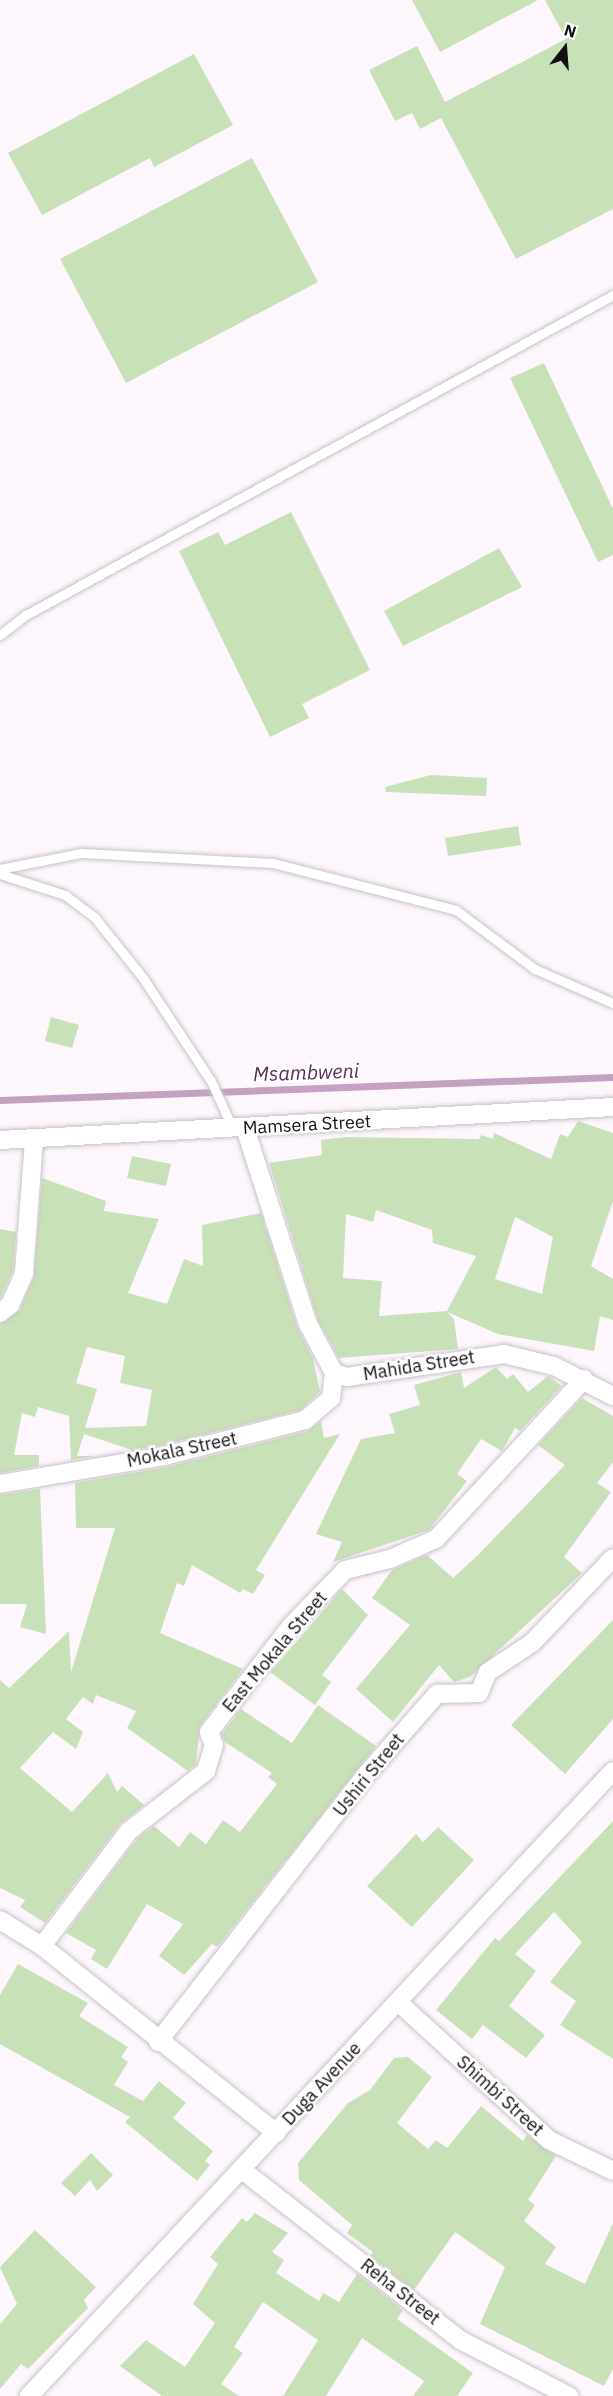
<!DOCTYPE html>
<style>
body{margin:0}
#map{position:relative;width:613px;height:2396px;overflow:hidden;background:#fdf7fd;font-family:"IBM Plex Sans",sans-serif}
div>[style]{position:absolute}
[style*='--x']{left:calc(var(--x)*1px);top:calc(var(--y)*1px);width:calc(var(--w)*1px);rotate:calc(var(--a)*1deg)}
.stream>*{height:7px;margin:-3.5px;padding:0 3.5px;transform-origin:3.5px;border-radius:3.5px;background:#c4a1c1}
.building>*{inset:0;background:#c9e1b8}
.roads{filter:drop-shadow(0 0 2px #c7c2c7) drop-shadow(0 0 2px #c7c2c7)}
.lane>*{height:9px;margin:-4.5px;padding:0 4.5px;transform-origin:4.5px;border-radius:4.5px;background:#fff}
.street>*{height:18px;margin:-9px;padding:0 9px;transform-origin:9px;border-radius:9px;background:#fff}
span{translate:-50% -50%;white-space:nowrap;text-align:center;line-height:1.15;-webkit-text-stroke:5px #fff;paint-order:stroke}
.street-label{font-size:18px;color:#131113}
.water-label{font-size:20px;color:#592c57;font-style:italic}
.north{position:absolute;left:535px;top:18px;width:60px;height:60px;-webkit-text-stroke:4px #fff;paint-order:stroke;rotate:17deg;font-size:16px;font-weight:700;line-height:24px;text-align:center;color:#131113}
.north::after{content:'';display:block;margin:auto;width:21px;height:27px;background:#131113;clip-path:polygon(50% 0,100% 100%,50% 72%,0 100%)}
</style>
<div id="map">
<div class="stream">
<i style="--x:0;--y:1100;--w:613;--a:-2.15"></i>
</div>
<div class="building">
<i style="clip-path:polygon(412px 0,538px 0,440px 52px)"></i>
<i style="clip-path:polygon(545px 0,613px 0,613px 209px,516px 259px,441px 118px,420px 129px,412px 113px,395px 121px,369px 70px,417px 46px,445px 102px,566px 39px)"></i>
<i style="clip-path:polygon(194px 54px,233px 125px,154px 167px,150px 158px,42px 215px,8px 153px)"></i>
<i style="clip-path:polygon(252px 158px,318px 282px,126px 383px,60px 259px)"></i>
<i style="clip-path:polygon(544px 363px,613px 509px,613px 555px,598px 562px,510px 378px)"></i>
<i style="clip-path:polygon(291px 512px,370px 670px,302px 704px,309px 718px,270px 737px,179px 551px,218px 532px,225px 545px)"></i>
<i style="clip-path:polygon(499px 548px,522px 587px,403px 646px,384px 611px)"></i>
<i style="clip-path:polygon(431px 775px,487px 778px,486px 796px,386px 792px,385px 787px)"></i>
<i style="clip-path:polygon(518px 826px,521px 845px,448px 856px,445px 838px)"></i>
<i style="clip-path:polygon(51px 1017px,79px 1025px,72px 1048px,45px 1041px)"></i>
<i style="clip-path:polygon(evenodd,578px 1121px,613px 1133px,613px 1201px,591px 1266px,613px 1279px,613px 1320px,600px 1316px,594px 1351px,498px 1334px,447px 1312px,454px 1319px,458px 1349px,339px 1358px,318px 1320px,269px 1163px,322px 1155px,321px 1140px,346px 1137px,479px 1139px,481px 1135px,493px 1139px,494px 1133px,551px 1159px,560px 1134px,568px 1137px,578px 1121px,376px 1210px,432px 1230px,433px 1243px,476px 1256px,447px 1311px,379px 1316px,382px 1281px,343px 1278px,346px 1214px,373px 1222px,376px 1210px,578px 1121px,515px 1217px,553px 1237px,542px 1294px,495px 1279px,515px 1217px)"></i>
<i style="clip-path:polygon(132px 1156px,171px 1164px,166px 1186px,127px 1178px)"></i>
<i style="clip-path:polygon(evenodd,42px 1178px,106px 1201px,104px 1211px,159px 1219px,128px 1293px,167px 1304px,184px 1259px,203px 1266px,202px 1225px,261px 1213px,297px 1327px,313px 1358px,320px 1392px,300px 1410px,162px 1445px,132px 1450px,84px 1434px,77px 1456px,96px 1456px,71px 1460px,69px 1416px,38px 1407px,35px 1417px,22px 1413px,14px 1455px,39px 1455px,39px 1466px,0 1473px,0 1324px,20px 1310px,34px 1277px,42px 1178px,87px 1347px,125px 1356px,120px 1383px,152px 1390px,146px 1426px,85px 1428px,97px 1389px,76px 1383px,87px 1347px)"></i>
<i style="clip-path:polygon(0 1229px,16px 1232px,13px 1270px,0 1299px)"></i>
<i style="clip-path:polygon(496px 1367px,507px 1379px,513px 1374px,528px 1392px,548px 1376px,562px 1386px,520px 1431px,515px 1428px,502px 1451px,481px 1439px,457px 1474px,467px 1481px,429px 1530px,333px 1562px,342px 1542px,316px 1534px,361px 1439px,395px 1433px,389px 1414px,420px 1405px,414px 1385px,461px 1372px,464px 1388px)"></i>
<i style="clip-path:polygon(582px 1398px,613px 1416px,613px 1462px,597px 1483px,611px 1492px,564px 1557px,582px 1573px,470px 1677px,454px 1682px,439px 1665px,393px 1722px,356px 1689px,410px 1625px,372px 1598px,392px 1570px,427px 1555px,453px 1578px,477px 1556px,565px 1465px,538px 1445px)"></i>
<i style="clip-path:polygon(321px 1421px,324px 1438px,340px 1434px,256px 1570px,265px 1575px,253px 1594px,243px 1589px,240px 1593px,192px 1565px,184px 1586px,177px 1583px,160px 1633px,243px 1669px,200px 1726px,196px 1764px,188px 1771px,127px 1728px,136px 1711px,96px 1695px,93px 1704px,83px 1697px,66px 1719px,83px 1732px,76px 1749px,53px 1732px,20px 1768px,72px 1812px,108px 1773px,117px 1792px,122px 1786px,144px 1805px,120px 1824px,45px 1923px,20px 1907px,25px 1900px,0 1888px,0 1680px,9px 1688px,69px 1631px,71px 1672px,115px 1528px,76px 1528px,75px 1483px,167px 1467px,308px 1431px)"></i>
<i style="clip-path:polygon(40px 1489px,43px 1560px,46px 1634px,20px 1627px,27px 1604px,0 1604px,0 1495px)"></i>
<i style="clip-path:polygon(342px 1589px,368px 1615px,322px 1675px,331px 1682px,315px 1705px,270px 1672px)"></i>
<i style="clip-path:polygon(613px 1620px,613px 1719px,565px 1774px,511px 1725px)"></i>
<i style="clip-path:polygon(318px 1705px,376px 1746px,217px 1947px,212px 1944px,184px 1975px,159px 1956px,183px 1924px,147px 1904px,107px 1969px,91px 1959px,96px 1950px,66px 1933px,137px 1839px,154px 1826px,179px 1847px,190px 1832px,206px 1844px,223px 1820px,240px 1832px,277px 1784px,268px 1777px,272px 1773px,225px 1742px,222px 1734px,241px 1709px,292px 1743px)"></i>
<i style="clip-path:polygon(613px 1821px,613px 2059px,560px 2025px,576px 2001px,550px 1982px,582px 1942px,554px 1912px,515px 1954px,536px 1971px,509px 2006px,545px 2035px,526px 2058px,483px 2025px,472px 2039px,436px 2010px,495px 1938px,499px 1941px)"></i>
<i style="clip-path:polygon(438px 1827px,474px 1860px,412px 1927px,367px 1886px,416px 1834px,423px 1842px)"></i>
<i style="clip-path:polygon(18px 1964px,88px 2003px,79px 2016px,128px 2047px,121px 2057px,128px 2062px,114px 2085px,143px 2101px,159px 2081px,186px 2103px,173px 2118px,213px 2151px,205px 2161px,210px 2165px,197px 2181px,125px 2122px,130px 2117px,0 2044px,0 1995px)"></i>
<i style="clip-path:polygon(408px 2057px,432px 2077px,397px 2123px,428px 2149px,436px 2140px,447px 2148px,481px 2106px,523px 2141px,527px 2135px,556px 2156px,528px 2200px,535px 2205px,524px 2221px,556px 2247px,545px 2264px,585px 2284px,613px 2223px,613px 2369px,604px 2386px,480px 2324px,505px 2267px,455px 2232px,414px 2290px,370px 2256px,373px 2252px,347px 2233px,352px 2225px,299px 2180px,298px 2163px,348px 2103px,370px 2090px,394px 2058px)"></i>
<i style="clip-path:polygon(91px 2153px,113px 2175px,97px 2191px,90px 2180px,75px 2196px,61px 2183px)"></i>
<i style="clip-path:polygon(255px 2213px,288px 2233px,272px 2252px,284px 2260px,276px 2273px,319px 2301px,323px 2293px,339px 2302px,357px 2274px,403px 2310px,397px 2319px,473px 2373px,457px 2396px,413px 2396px,424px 2381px,362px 2338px,326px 2396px,283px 2396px,318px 2340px,263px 2302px,234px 2347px,243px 2353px,221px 2384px,239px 2396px,162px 2396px,120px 2366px,146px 2340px,185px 2367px,215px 2323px,193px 2304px,218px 2264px,210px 2257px,242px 2218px,247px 2222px)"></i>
<i style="clip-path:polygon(35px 2230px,96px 2287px,84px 2300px,88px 2308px,28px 2369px,21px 2364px,0 2389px,0 2324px,17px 2304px,0 2267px)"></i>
</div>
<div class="roads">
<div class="lane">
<i style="--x:0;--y:635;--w:31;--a:-38"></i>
<i style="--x:24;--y:616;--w:671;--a:-28.59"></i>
<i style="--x:0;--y:869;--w:83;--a:-11.2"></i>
<i style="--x:81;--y:853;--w:192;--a:3"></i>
<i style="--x:273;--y:863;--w:189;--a:14.4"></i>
<i style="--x:456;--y:910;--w:99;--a:36.8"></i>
<i style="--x:535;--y:969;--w:85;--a:23.6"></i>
<i style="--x:0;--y:874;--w:68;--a:17.9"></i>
<i style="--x:65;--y:895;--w:38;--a:37"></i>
<i style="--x:95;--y:918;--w:77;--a:51.3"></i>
<i style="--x:143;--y:978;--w:123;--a:56.6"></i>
<i style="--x:211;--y:1081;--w:53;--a:65.4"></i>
</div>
<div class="street">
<i style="--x:245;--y:1128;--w:206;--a:72.2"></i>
<i style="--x:308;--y:1324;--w:55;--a:62"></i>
<i style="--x:334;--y:1373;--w:14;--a:17"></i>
<i style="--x:347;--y:1377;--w:159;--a:-8.3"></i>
<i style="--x:504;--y:1354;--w:51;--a:13.5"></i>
<i style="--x:554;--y:1366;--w:66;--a:27"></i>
<i style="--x:0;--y:1140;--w:614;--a:-3.08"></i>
<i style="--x:0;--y:1313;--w:13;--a:-39"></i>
<i style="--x:10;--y:1305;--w:35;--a:-66"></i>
<i style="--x:24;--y:1273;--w:134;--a:-85.7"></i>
<i style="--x:0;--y:1484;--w:166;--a:-9.7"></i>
<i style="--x:164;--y:1456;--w:146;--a:-14.3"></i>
<i style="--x:305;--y:1420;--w:34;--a:-40"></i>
<i style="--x:331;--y:1398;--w:25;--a:-83"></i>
<i style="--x:0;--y:1920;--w:49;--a:31.8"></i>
<i style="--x:42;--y:1946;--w:300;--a:38.6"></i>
<i style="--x:42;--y:1946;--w:144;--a:-52.9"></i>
<i style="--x:129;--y:1831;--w:98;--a:-37.9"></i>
<i style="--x:206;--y:1771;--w:27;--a:-73"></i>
<i style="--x:214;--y:1745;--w:14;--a:-111"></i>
<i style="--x:209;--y:1732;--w:134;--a:-52.3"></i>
<i style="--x:291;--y:1626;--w:78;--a:-46"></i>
<i style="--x:345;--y:1570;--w:46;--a:-13.7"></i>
<i style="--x:390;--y:1559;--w:50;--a:-23.5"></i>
<i style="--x:436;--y:1539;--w:218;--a:-47.2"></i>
<i style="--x:399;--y:2003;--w:203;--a:42.4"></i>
<i style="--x:549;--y:2140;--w:71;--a:25.8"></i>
<i style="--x:158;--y:2042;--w:336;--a:-52.1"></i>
<i style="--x:364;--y:1777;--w:111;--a:-48.7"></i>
<i style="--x:437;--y:1694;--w:42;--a:-1.4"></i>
<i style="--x:479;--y:1693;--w:23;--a:-67"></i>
<i style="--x:488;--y:1672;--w:53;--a:-33.4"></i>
<i style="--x:532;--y:1643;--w:117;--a:-46.4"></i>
<i style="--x:242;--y:2170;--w:276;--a:37.9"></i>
<i style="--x:460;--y:2340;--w:123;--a:27.2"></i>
<i style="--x:29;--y:2396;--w:855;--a:-46.94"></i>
</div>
</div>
<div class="street-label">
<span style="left:307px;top:1125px;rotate:-3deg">Mamsera Street</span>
<span style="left:419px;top:1366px;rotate:-9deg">Mahida Street</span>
<span style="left:182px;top:1450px;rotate:-12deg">Mokala Street</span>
<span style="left:275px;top:1652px;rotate:-50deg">East Mokala Street</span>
<span style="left:369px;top:1775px;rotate:-51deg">Ushiri Street</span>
<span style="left:322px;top:2084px;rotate:-47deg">Duga Avenue</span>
<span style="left:500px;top:2096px;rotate:42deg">Shimbi Street</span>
<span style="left:400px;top:2292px;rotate:38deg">Reha Street</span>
</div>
<div class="water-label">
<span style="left:306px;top:1072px;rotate:-2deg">Msambweni</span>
</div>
<div class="north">N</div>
</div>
